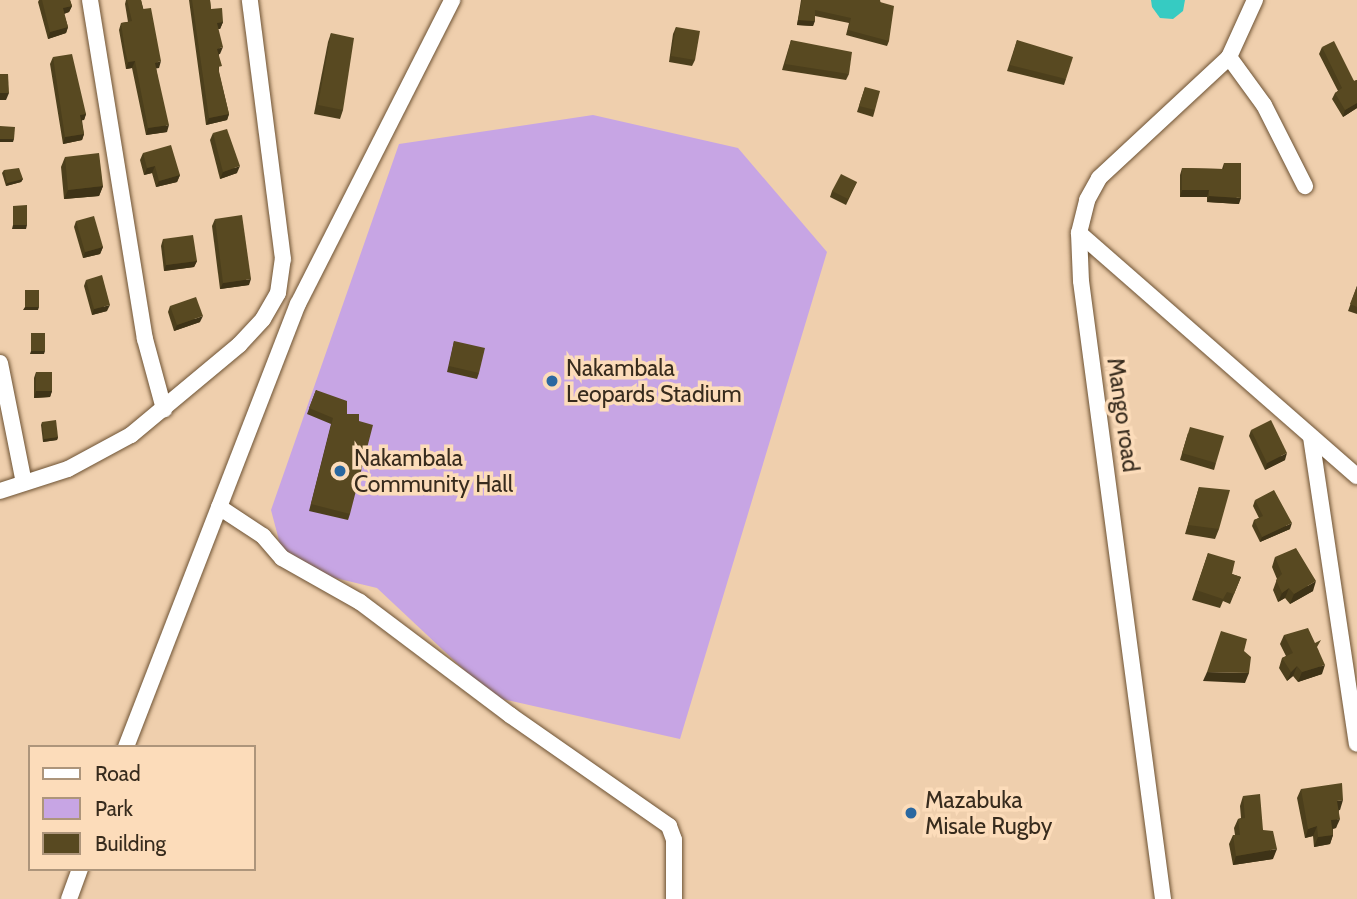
<!DOCTYPE html>
<style>
body{margin:0}
#map{position:relative;width:1357px;height:899px;overflow:hidden;background:#efcfad;font-family:Cabin,sans-serif}
div>[style]{position:absolute}
[style*='--x']{left:calc(var(--x)*1px);top:calc(var(--y)*1px);width:calc(var(--w)*1px);rotate:calc(var(--a)*1deg)}
.green>*{inset:0;background:#c7a5e4}
.water>*{inset:0;background:#36cbc2}
.roads{filter:drop-shadow(0 0 2px #6d5233) drop-shadow(0 0 2px #6d5233)}
.minor>*{height:16px;margin:-8px;padding:0 8px;transform-origin:8px;border-radius:8px;background:#fff}
.wall>*{inset:0;background:#4c3f1c}
.shaded-wall>*{inset:0;background:#3e3317}
.building>*{inset:0;background:#584921}
.dots>*{width:19px;height:19px;translate:-50% -50%;box-sizing:border-box;border:4px solid #fcdcba;border-radius:50%}
span{translate:-50% -50%;white-space:nowrap;text-align:center;line-height:1.15;-webkit-text-stroke:7px #fcdcba;paint-order:stroke}
.poi-label{font-size:23px;color:#372b1d}
.left{translate:0 -50%;text-align:left}
.street-label{font-size:23px;color:#372b1d}
.legend{position:absolute;left:28px;top:745px;width:228px;height:126px;box-sizing:border-box;background:#fcdcba;border:2px solid #ad957b;margin:0;padding:9px 12px;list-style:none;font-size:21px;color:#372b1d}
.legend li{display:flex;align-items:center;gap:14px;height:35px}
.legend b{width:35px;border:2px solid #ad957b}
</style>
<div id="map">
<div class="green">
<i style="clip-path:polygon(593px 115px,738px 148px,827px 252px,680px 739px,493px 697px,377px 588px,331px 577px,281px 548px,271px 510px,399px 144px)"></i>
</div>
<div class="water">
<i style="clip-path:polygon(1185px 0,1183px 11px,1173px 19px,1160px 18px,1152px 7px,1151px 0)"></i>
</div>
<div class="roads">
<div class="minor">
<i style="--x:90;--y:0;--w:343;--a:80.8"></i>
<i style="--x:145;--y:339;--w:73;--a:74.8"></i>
<i style="--x:1229;--y:57;--w:59;--a:53.9"></i>
<i style="--x:1264;--y:105;--w:91;--a:63.2"></i>
<i style="--x:1079;--y:233;--w:369;--a:41.2"></i>
<i style="--x:0;--y:363;--w:122;--a:78.7"></i>
<i style="--x:1311;--y:437;--w:310;--a:81.5"></i>
<i style="--x:0;--y:491;--w:71;--a:-17.9"></i>
<i style="--x:68;--y:469;--w:72;--a:-28.4"></i>
<i style="--x:131;--y:435;--w:141;--a:-39.8"></i>
<i style="--x:239;--y:345;--w:35;--a:-47"></i>
<i style="--x:263;--y:319;--w:30;--a:-60"></i>
<i style="--x:278;--y:293;--w:34;--a:-82"></i>
<i style="--x:283;--y:259;--w:261;--a:-97.3"></i>
<i style="--x:219;--y:507;--w:53;--a:33.4"></i>
<i style="--x:263;--y:536;--w:29;--a:49"></i>
<i style="--x:282;--y:558;--w:90;--a:29.4"></i>
<i style="--x:360;--y:602;--w:188;--a:37"></i>
<i style="--x:510;--y:715;--w:194;--a:34.9"></i>
<i style="--x:669;--y:826;--w:15;--a:70"></i>
<i style="--x:674;--y:840;--w:59;--a:90"></i>
<i style="--x:126;--y:747;--w:475;--a:-68.8"></i>
<i style="--x:298;--y:304;--w:341;--a:-63.1"></i>
<i style="--x:69;--y:899;--w:32;--a:-70"></i>
<i style="--x:1163;--y:899;--w:623;--a:-97.56"></i>
<i style="--x:1081;--y:281;--w:48;--a:-92.4"></i>
<i style="--x:1079;--y:233;--w:34;--a:-76"></i>
<i style="--x:1087;--y:200;--w:25;--a:-61"></i>
<i style="--x:1099;--y:178;--w:178;--a:-42.9"></i>
<i style="--x:1229;--y:57;--w:63;--a:-65.5"></i>
</div>
</div>
<div class="wall">
<i style="clip-path:polygon(39px 0,70px 0,72px 6px,69px 12px,64px 14px,68px 27px,66px 33px,48px 39px,38px 2px)"></i>
<i style="clip-path:polygon(126px 0,141px 0,159px 68px,156px 68px,167px 132px,146px 135px,132px 68px,126px 69px,119px 30px,121px 23px,128px 22px,125px 4px)"></i>
<i style="clip-path:polygon(189px 0,210px 0,211px 9px,223px 22px,220px 29px,218px 29px,220px 54px,219px 54px,219px 73px,229px 114px,227px 120px,206px 125px)"></i>
<i style="clip-path:polygon(801px 0,880px 0,889px 41px,887px 46px,846px 35px,849px 23px,815px 16px,813px 26px,797px 25px)"></i>
<i style="clip-path:polygon(676px 27px,695px 60px,692px 66px,669px 62px,673px 34px)"></i>
<i style="clip-path:polygon(331px 33px,343px 110px,340px 119px,314px 114px,328px 42px)"></i>
<i style="clip-path:polygon(791px 40px,849px 74px,846px 80px,782px 70px)"></i>
<i style="clip-path:polygon(1017px 40px,1066px 79px,1064px 85px,1007px 71px)"></i>
<i style="clip-path:polygon(1322px 47px,1354px 81px,1357px 80px,1357px 108px,1343px 117px,1332px 99px,1335px 93px,1338px 91px,1319px 54px)"></i>
<i style="clip-path:polygon(53px 57px,86px 114px,84px 120px,82px 120px,84px 134px,82px 140px,63px 144px,50px 64px)"></i>
<i style="clip-path:polygon(865px 87px,875px 110px,873px 117px,857px 112px)"></i>
<i style="clip-path:polygon(213px 133px,237px 173px,220px 179px,210px 140px)"></i>
<i style="clip-path:polygon(143px 153px,180px 175px,177px 182px,156px 187px,152px 173px,144px 175px,140px 160px)"></i>
<i style="clip-path:polygon(65px 157px,103px 186px,99px 196px,64px 199px,61px 167px)"></i>
<i style="clip-path:polygon(1224px 163px,1239px 204px,1207px 202px,1207px 197px,1180px 197px,1180px 175px,1182px 168px,1222px 169px)"></i>
<i style="clip-path:polygon(4px 170px,23px 179px,21px 182px,6px 186px,2px 173px)"></i>
<i style="clip-path:polygon(857px 182px,846px 205px,830px 197px,832px 191px)"></i>
<i style="clip-path:polygon(215px 219px,249px 285px,220px 289px,212px 226px)"></i>
<i style="clip-path:polygon(76px 221px,103px 247px,100px 254px,83px 258px,74px 227px)"></i>
<i style="clip-path:polygon(163px 239px,197px 261px,194px 267px,164px 271px,161px 246px)"></i>
<i style="clip-path:polygon(86px 280px,107px 311px,92px 315px,84px 286px)"></i>
<i style="clip-path:polygon(1357px 286px,1357px 314px,1348px 311px)"></i>
<i style="clip-path:polygon(170px 306px,200px 322px,174px 331px,168px 312px)"></i>
<i style="clip-path:polygon(454px 341px,479px 373px,477px 379px,447px 372px)"></i>
<i style="clip-path:polygon(36px 372px,52px 391px,50px 397px,34px 398px,34px 378px)"></i>
<i style="clip-path:polygon(316px 390px,347px 414px,350px 514px,348px 520px,309px 511px,331px 424px,307px 414px)"></i>
<i style="clip-path:polygon(42px 422px,58px 437px,57px 440px,43px 442px,41px 425px)"></i>
<i style="clip-path:polygon(1251px 430px,1285px 460px,1265px 470px,1249px 436px)"></i>
<i style="clip-path:polygon(1188px 433px,1216px 463px,1214px 470px,1180px 460px)"></i>
<i style="clip-path:polygon(1199px 487px,1219px 529px,1215px 539px,1185px 534px)"></i>
<i style="clip-path:polygon(1255px 500px,1290px 529px,1260px 542px,1252px 526px,1254px 520px,1259px 518px,1253px 506px)"></i>
<i style="clip-path:polygon(1208px 553px,1232px 574px,1241px 577px,1230px 604px,1223px 601px,1220px 608px,1192px 600px)"></i>
<i style="clip-path:polygon(1275px 557px,1313px 591px,1290px 604px,1285px 598px,1278px 602px,1273px 590px,1277px 579px,1272px 567px)"></i>
<i style="clip-path:polygon(1284px 635px,1318px 649px,1322px 674px,1298px 682px,1293px 676px,1287px 681px,1279px 668px,1282px 658px,1286px 656px,1280px 644px)"></i>
<i style="clip-path:polygon(1301px 789px,1340px 810px,1339px 810px,1336px 828px,1333px 829px,1333px 835px,1330px 844px,1314px 847px,1313px 836px,1305px 838px,1297px 798px)"></i>
<i style="clip-path:polygon(1243px 796px,1263px 830px,1273px 859px,1233px 865px,1229px 844px,1233px 835px,1235px 835px,1234px 828px,1238px 819px,1241px 818px,1240px 806px)"></i>
</div>
<div class="shaded-wall">
<i style="clip-path:polygon(72px 6px,69px 12px,60px 15px,63px 8px)"></i>
<i style="clip-path:polygon(798px 20px,815px 21px,813px 26px,797px 25px)"></i>
<i style="clip-path:polygon(223px 22px,220px 29px,214px 29px,217px 23px)"></i>
<i style="clip-path:polygon(68px 27px,66px 33px,48px 39px,50px 32px)"></i>
<i style="clip-path:polygon(223px 47px,220px 54px,215px 55px,217px 49px)"></i>
<i style="clip-path:polygon(135px 61px,132px 68px,126px 69px,128px 62px)"></i>
<i style="clip-path:polygon(161px 61px,159px 68px,153px 69px,155px 63px)"></i>
<i style="clip-path:polygon(0 93px,9px 93px,6px 100px,0 100px)"></i>
<i style="clip-path:polygon(1357px 103px,1357px 108px,1343px 117px,1345px 110px)"></i>
<i style="clip-path:polygon(86px 114px,84px 120px,78px 121px,80px 115px)"></i>
<i style="clip-path:polygon(229px 114px,227px 120px,206px 125px,209px 118px)"></i>
<i style="clip-path:polygon(169px 125px,167px 132px,146px 135px,148px 128px)"></i>
<i style="clip-path:polygon(84px 134px,82px 140px,63px 144px,65px 137px)"></i>
<i style="clip-path:polygon(0 139px,14px 139px,13px 142px,0 142px)"></i>
<i style="clip-path:polygon(155px 166px,152px 173px,144px 175px,147px 168px)"></i>
<i style="clip-path:polygon(240px 166px,237px 173px,220px 179px,223px 172px)"></i>
<i style="clip-path:polygon(180px 175px,177px 182px,156px 187px,159px 181px)"></i>
<i style="clip-path:polygon(23px 179px,21px 182px,6px 186px,7px 183px)"></i>
<i style="clip-path:polygon(103px 186px,99px 196px,64px 199px,68px 190px)"></i>
<i style="clip-path:polygon(1182px 190px,1209px 190px,1207px 197px,1180px 197px)"></i>
<i style="clip-path:polygon(1209px 196px,1241px 198px,1239px 204px,1207px 202px)"></i>
<i style="clip-path:polygon(13px 225px,27px 225px,26px 229px,12px 229px)"></i>
<i style="clip-path:polygon(103px 247px,100px 254px,83px 258px,85px 252px)"></i>
<i style="clip-path:polygon(197px 261px,194px 267px,164px 271px,166px 265px)"></i>
<i style="clip-path:polygon(251px 279px,249px 285px,220px 289px,223px 283px)"></i>
<i style="clip-path:polygon(110px 305px,107px 311px,92px 315px,94px 309px)"></i>
<i style="clip-path:polygon(25px 307px,39px 307px,38px 310px,23px 310px)"></i>
<i style="clip-path:polygon(203px 316px,200px 322px,174px 331px,177px 325px)"></i>
<i style="clip-path:polygon(31px 351px,45px 351px,44px 354px,30px 354px)"></i>
<i style="clip-path:polygon(36px 391px,52px 391px,50px 397px,34px 398px)"></i>
<i style="clip-path:polygon(58px 437px,57px 440px,43px 442px,44px 439px)"></i>
<i style="clip-path:polygon(1287px 453px,1285px 460px,1265px 470px,1267px 463px)"></i>
<i style="clip-path:polygon(1292px 523px,1290px 529px,1260px 542px,1262px 537px)"></i>
<i style="clip-path:polygon(1316px 581px,1313px 591px,1290px 604px,1294px 594px)"></i>
<i style="clip-path:polygon(1289px 588px,1285px 598px,1278px 602px,1282px 593px)"></i>
<i style="clip-path:polygon(1325px 665px,1322px 674px,1298px 682px,1302px 672px)"></i>
<i style="clip-path:polygon(1297px 666px,1293px 676px,1287px 681px,1291px 672px)"></i>
<i style="clip-path:polygon(1207px 672px,1249px 673px,1245px 683px,1203px 681px)"></i>
<i style="clip-path:polygon(1343px 800px,1340px 810px,1334px 811px,1337px 801px)"></i>
<i style="clip-path:polygon(1340px 819px,1336px 828px,1328px 829px,1331px 820px)"></i>
<i style="clip-path:polygon(1317px 826px,1313px 836px,1305px 838px,1308px 829px)"></i>
<i style="clip-path:polygon(1333px 835px,1330px 844px,1314px 847px,1318px 837px)"></i>
<i style="clip-path:polygon(1277px 849px,1273px 859px,1233px 865px,1236px 856px)"></i>
</div>
<div class="building">
<i style="clip-path:polygon(42px 0,70px 0,72px 6px,63px 8px,68px 27px,50px 32px)"></i>
<i style="clip-path:polygon(127px 0,141px 0,143px 9px,151px 8px,161px 61px,155px 63px,169px 125px,148px 128px,135px 61px,128px 62px,125px 50px,121px 23px,132px 21px)"></i>
<i style="clip-path:polygon(192px 0,210px 0,211px 9px,222px 8px,223px 22px,217px 23px,223px 47px,217px 49px,222px 66px,218px 67px,229px 114px,209px 118px)"></i>
<i style="clip-path:polygon(802px 0,880px 0,880px 2px,894px 6px,889px 41px,848px 30px,851px 18px,815px 10px,815px 21px,798px 20px)"></i>
<i style="clip-path:polygon(676px 27px,700px 31px,695px 60px,671px 56px)"></i>
<i style="clip-path:polygon(331px 33px,354px 38px,343px 110px,318px 105px)"></i>
<i style="clip-path:polygon(791px 40px,852px 52px,849px 74px,785px 64px)"></i>
<i style="clip-path:polygon(1017px 40px,1073px 57px,1066px 79px,1010px 65px)"></i>
<i style="clip-path:polygon(1334px 41px,1354px 81px,1357px 80px,1357px 103px,1345px 110px,1335px 93px,1342px 88px,1322px 47px)"></i>
<i style="clip-path:polygon(72px 54px,86px 114px,80px 115px,84px 134px,65px 137px,53px 57px)"></i>
<i style="clip-path:polygon(0 74px,8px 74px,9px 93px,0 93px)"></i>
<i style="clip-path:polygon(865px 87px,880px 91px,875px 110px,859px 106px)"></i>
<i style="clip-path:polygon(0 126px,15px 127px,14px 139px,0 139px)"></i>
<i style="clip-path:polygon(227px 129px,240px 166px,223px 172px,213px 133px)"></i>
<i style="clip-path:polygon(171px 145px,180px 175px,159px 181px,155px 166px,147px 168px,143px 153px)"></i>
<i style="clip-path:polygon(99px 153px,103px 186px,68px 190px,65px 157px)"></i>
<i style="clip-path:polygon(1224px 163px,1241px 163px,1241px 198px,1209px 196px,1209px 190px,1182px 190px,1182px 168px,1224px 169px)"></i>
<i style="clip-path:polygon(19px 168px,23px 179px,7px 183px,4px 170px)"></i>
<i style="clip-path:polygon(841px 174px,857px 182px,848px 199px,832px 191px)"></i>
<i style="clip-path:polygon(27px 205px,27px 225px,13px 225px,13px 206px)"></i>
<i style="clip-path:polygon(242px 215px,251px 279px,223px 283px,215px 219px)"></i>
<i style="clip-path:polygon(94px 216px,103px 247px,85px 252px,76px 221px)"></i>
<i style="clip-path:polygon(193px 235px,197px 261px,166px 265px,163px 239px)"></i>
<i style="clip-path:polygon(102px 275px,110px 305px,94px 309px,86px 280px)"></i>
<i style="clip-path:polygon(1357px 286px,1357px 307px,1350px 304px)"></i>
<i style="clip-path:polygon(25px 290px,39px 290px,39px 307px,25px 307px)"></i>
<i style="clip-path:polygon(196px 297px,203px 316px,177px 325px,170px 306px)"></i>
<i style="clip-path:polygon(31px 333px,45px 333px,45px 351px,31px 351px)"></i>
<i style="clip-path:polygon(454px 341px,485px 348px,479px 373px,449px 366px)"></i>
<i style="clip-path:polygon(36px 372px,52px 372px,52px 391px,36px 391px)"></i>
<i style="clip-path:polygon(316px 390px,347px 401px,347px 414px,359px 414px,359px 421px,373px 425px,350px 514px,311px 504px,333px 418px,309px 408px)"></i>
<i style="clip-path:polygon(56px 420px,58px 437px,44px 439px,42px 422px)"></i>
<i style="clip-path:polygon(1271px 420px,1287px 453px,1267px 463px,1251px 430px)"></i>
<i style="clip-path:polygon(1190px 427px,1224px 436px,1216px 463px,1182px 453px)"></i>
<i style="clip-path:polygon(1199px 487px,1230px 490px,1219px 529px,1188px 525px)"></i>
<i style="clip-path:polygon(1274px 490px,1292px 523px,1262px 537px,1254px 520px,1263px 516px,1255px 500px)"></i>
<i style="clip-path:polygon(1296px 548px,1316px 581px,1294px 594px,1289px 588px,1282px 593px,1276px 580px,1282px 574px,1275px 557px)"></i>
<i style="clip-path:polygon(1208px 553px,1235px 561px,1232px 574px,1241px 577px,1234px 594px,1227px 592px,1223px 599px,1196px 590px)"></i>
<i style="clip-path:polygon(1308px 628px,1315px 643px,1321px 640px,1317px 647px,1325px 665px,1302px 672px,1297px 666px,1291px 672px,1282px 658px,1293px 653px,1284px 635px)"></i>
<i style="clip-path:polygon(1221px 631px,1247px 639px,1244px 651px,1251px 657px,1249px 673px,1207px 672px)"></i>
<i style="clip-path:polygon(1342px 783px,1343px 800px,1337px 801px,1340px 819px,1331px 820px,1333px 835px,1318px 837px,1317px 826px,1308px 829px,1301px 789px)"></i>
<i style="clip-path:polygon(1260px 794px,1263px 830px,1273px 831px,1277px 849px,1236px 856px,1233px 835px,1240px 835px,1238px 819px,1245px 818px,1243px 796px)"></i>
</div>
<div class="dots">
<i style="left:552px;top:381px;background:#2b68a0"></i>
<i style="left:340px;top:471px;background:#2b68a0"></i>
<i style="left:911px;top:813px;background:#2b68a0"></i>
</div>
<div class="poi-label">
<span class="left" style="left:566px;top:381px">Nakambala<br>Leopards Stadium</span>
<span class="left" style="left:354px;top:471px">Nakambala<br>Community Hall</span>
<span class="left" style="left:925px;top:813px">Mazabuka<br>Misale Rugby</span>
</div>
<div class="street-label">
<span style="left:1123px;top:415px;rotate:82deg">Mango road</span>
</div>
<ul class="legend">
<li><b style="height:9px;background:#fff"></b>Road</li>
<li><b style="height:19px;background:#c7a5e4"></b>Park</li>
<li><b style="height:19px;background:#584921"></b>Building</li>
</ul>
</div>
